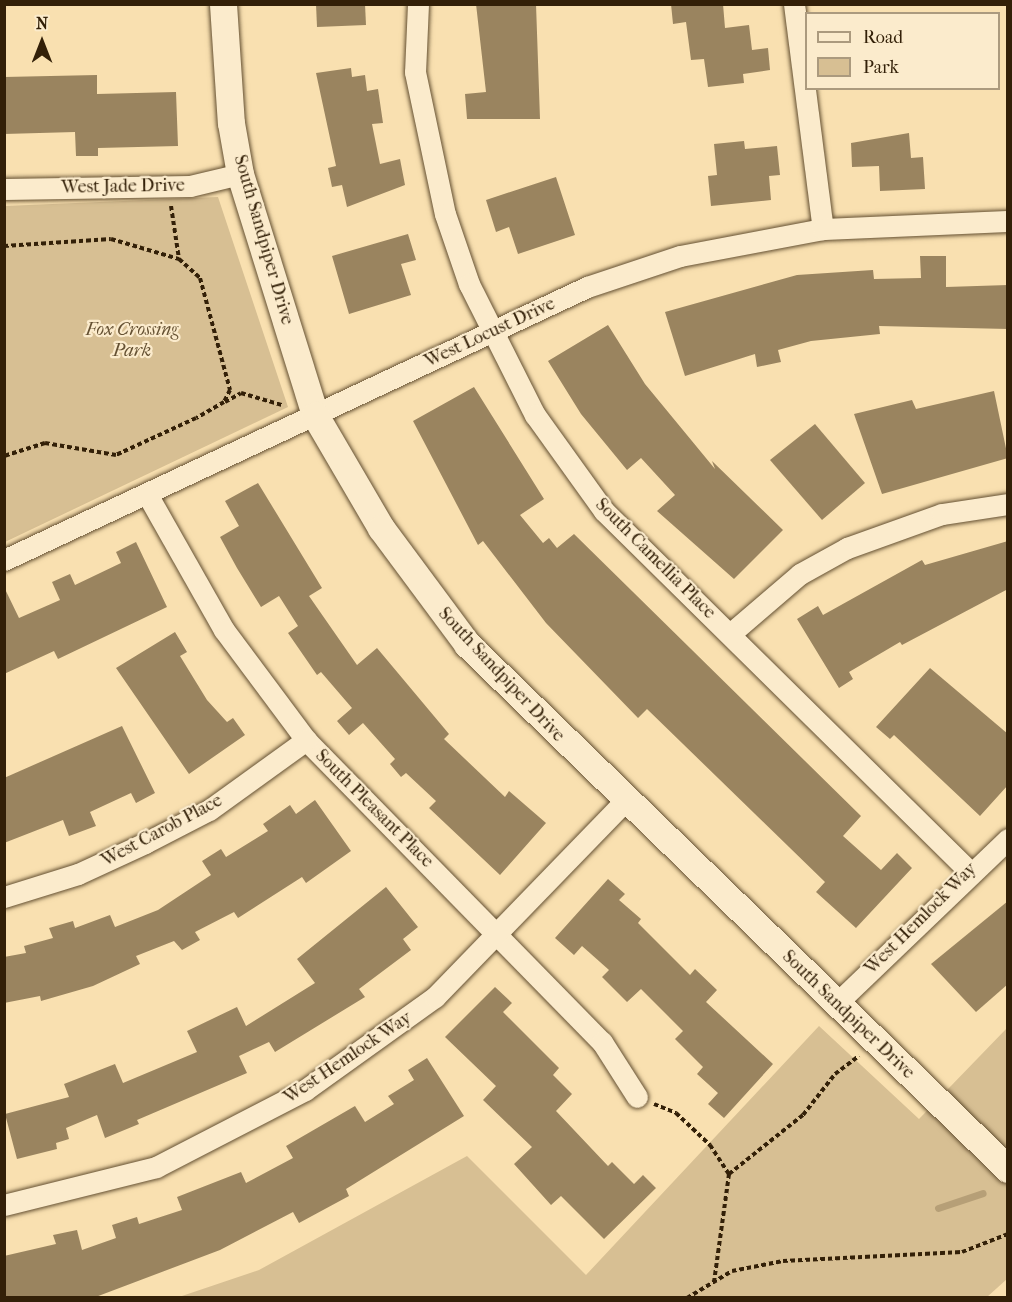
<!DOCTYPE html>
<style>
body{margin:0}
#map{position:relative;width:1012px;height:1302px;overflow:hidden;background:#f9e0b0;font-family:"IM FELL French Canon",serif}
div>[style]{position:absolute}
[style*='--x']{left:calc(var(--x)*1px);top:calc(var(--y)*1px);width:calc(var(--w)*1px);rotate:calc(var(--a)*1deg)}
.green>*{inset:0;background:#d7bf93}
.stream>*{height:7px;margin:-3.5px;padding:0 3.5px;transform-origin:3.5px;border-radius:3.5px;background:#b69f77}
.building>*{inset:0;background:#9a845f}
.path>*{height:4px;margin-top:-2px;transform-origin:0;background:repeating-linear-gradient(90deg,#332008 0 4.5px,transparent 0 7.5px)}
.roads{filter:drop-shadow(0 0 2px #645032) drop-shadow(0 0 2px #645032)}
.minor>*{height:21px;margin:-10.5px;padding:0 10.5px;transform-origin:10.5px;border-radius:10.5px;background:#fbebcc}
.tertiary>*{height:27px;margin:-13.5px;padding:0 13.5px;transform-origin:13.5px;border-radius:13.5px;background:#fbebcc}
span{translate:-50% -50%;white-space:nowrap;text-align:center;line-height:1.15;-webkit-text-stroke:4.5px #fbebcc;paint-order:stroke}
.street-label{font-size:18px;color:#332008}
.park-label{font-size:18px;color:#645032;font-style:italic}
.frame{position:absolute;inset:0;border:6px solid #332008;pointer-events:none}
.legend{position:absolute;left:805px;top:12px;width:195px;height:78px;box-sizing:border-box;background:#fbebcc;border:2px solid #ab9a7e;margin:0;padding:8px 10px;list-style:none;font-size:18px;color:#332008}
.legend li{display:flex;align-items:center;gap:12px;height:30px}
.legend b{width:30px;border:2px solid #ab9a7e}
.north{position:absolute;left:12px;top:12px;width:60px;height:60px;-webkit-text-stroke:4px #fbebcc;paint-order:stroke;rotate:0deg;font-size:16px;font-weight:700;line-height:24px;text-align:center;color:#332008}
.north::after{content:'';display:block;margin:auto;width:21px;height:27px;background:#332008;clip-path:polygon(50% 0,100% 100%,50% 72%,0 100%)}
</style>
<div id="map">
<div class="green">
<i style="clip-path:polygon(218px 197px,288px 407px,5px 542px,5px 206px)"></i>
<i style="clip-path:polygon(819px 1026px,919px 1119px,1007px 1028px,1007px 1279px,987px 1297px,176px 1298px,259px 1270px,467px 1156px,586px 1275px)"></i>
</div>
<div class="stream">
<i style="--x:938;--y:1208;--w:47;--a:-18.4"></i>
</div>
<div class="building">
<i style="clip-path:polygon(316px 4px,365px 4px,366px 25px,317px 27px)"></i>
<i style="clip-path:polygon(476px 4px,536px 4px,540px 119px,467px 119px,465px 94px,486px 92px)"></i>
<i style="clip-path:polygon(671px 4px,723px 4px,725px 28px,749px 25px,752px 50px,768px 48px,770px 70px,743px 74px,744px 83px,708px 87px,704px 59px,691px 60px,686px 22px,673px 24px)"></i>
<i style="clip-path:polygon(351px 68px,352px 77px,365px 75px,367px 91px,378px 89px,383px 123px,372px 124px,380px 164px,400px 159px,405px 185px,347px 207px,342px 185px,332px 187px,328px 168px,336px 166px,316px 73px)"></i>
<i style="clip-path:polygon(97px 75px,97px 94px,176px 92px,178px 146px,98px 148px,98px 156px,76px 156px,75px 132px,4px 134px,4px 77px)"></i>
<i style="clip-path:polygon(909px 133px,911px 158px,923px 157px,925px 189px,880px 191px,879px 166px,852px 167px,851px 143px)"></i>
<i style="clip-path:polygon(744px 141px,745px 149px,777px 146px,780px 175px,769px 176px,771px 200px,711px 206px,708px 176px,717px 175px,714px 144px)"></i>
<i style="clip-path:polygon(556px 177px,575px 235px,518px 254px,509px 227px,496px 232px,486px 200px)"></i>
<i style="clip-path:polygon(408px 234px,416px 260px,401px 264px,411px 295px,349px 314px,332px 256px)"></i>
<i style="clip-path:polygon(920px 256px,946px 256px,946px 287px,1008px 285px,1008px 329px,879px 326px,880px 334px,811px 341px,778px 350px,781px 362px,757px 367px,755px 354px,685px 376px,665px 312px,797px 275px,873px 270px,874px 279px,921px 278px)"></i>
<i style="clip-path:polygon(608px 325px,645px 384px,715px 469px,712px 461px,783px 530px,734px 579px,657px 511px,675px 495px,641px 458px,627px 470px,581px 414px,548px 361px)"></i>
<i style="clip-path:polygon(474px 387px,544px 499px,520px 515px,543px 543px,549px 538px,557px 548px,574px 534px,861px 816px,843px 836px,881px 870px,897px 853px,912px 868px,856px 928px,816px 892px,825px 882px,647px 709px,638px 718px,546px 623px,483px 541px,478px 545px,413px 421px)"></i>
<i style="clip-path:polygon(994px 391px,1008px 458px,882px 494px,854px 414px,912px 400px,916px 409px)"></i>
<i style="clip-path:polygon(815px 424px,865px 483px,822px 520px,770px 460px)"></i>
<i style="clip-path:polygon(258px 483px,322px 588px,309px 596px,357px 665px,377px 648px,449px 734px,444px 739px,505px 797px,509px 791px,546px 823px,500px 875px,429px 808px,436px 801px,406px 773px,401px 777px,390px 764px,395px 759px,363px 723px,349px 735px,337px 721px,352px 708px,321px 672px,317px 675px,288px 633px,298px 626px,279px 596px,261px 607px,237px 568px,220px 537px,239px 526px,225px 501px)"></i>
<i style="clip-path:polygon(1008px 541px,1008px 589px,902px 645px,900px 642px,849px 672px,853px 679px,839px 688px,797px 619px,818px 606px,823px 615px,922px 560px,925px 565px)"></i>
<i style="clip-path:polygon(136px 542px,167px 607px,58px 659px,54px 651px,4px 674px,4px 587px,19px 618px,60px 600px,52px 582px,70px 574px,75px 585px,121px 563px,116px 552px)"></i>
<i style="clip-path:polygon(175px 632px,187px 652px,180px 656px,207px 700px,227px 722px,233px 718px,245px 735px,189px 774px,116px 668px)"></i>
<i style="clip-path:polygon(930px 668px,1008px 734px,1008px 785px,980px 816px,894px 735px,890px 739px,876px 727px)"></i>
<i style="clip-path:polygon(122px 726px,155px 793px,136px 803px,131px 793px,90px 812px,96px 826px,69px 836px,63px 820px,4px 843px,4px 778px)"></i>
<i style="clip-path:polygon(315px 800px,351px 851px,306px 883px,302px 877px,238px 918px,234px 912px,195px 932px,200px 940px,182px 950px,174px 941px,136px 956px,140px 964px,93px 986px,41px 1001px,40px 996px,4px 1003px,4px 957px,26px 953px,24px 946px,53px 938px,49px 928px,73px 921px,75px 928px,110px 915px,115px 927px,158px 910px,211px 875px,202px 861px,221px 849px,226px 857px,268px 831px,263px 824px,290px 805px,296px 814px)"></i>
<i style="clip-path:polygon(608px 879px,625px 894px,619px 900px,641px 919px,638px 923px,690px 975px,695px 969px,717px 990px,706px 1002px,773px 1064px,724px 1118px,708px 1104px,718px 1093px,697px 1074px,703px 1067px,675px 1039px,683px 1031px,641px 989px,627px 1002px,602px 977px,609px 970px,582px 946px,574px 955px,555px 938px)"></i>
<i style="clip-path:polygon(386px 887px,418px 927px,403px 939px,411px 950px,359px 989px,365px 997px,275px 1052px,269px 1042px,239px 1056px,247px 1073px,137px 1120px,139px 1124px,105px 1138px,97px 1115px,66px 1128px,69px 1139px,56px 1143px,57px 1149px,17px 1159px,5px 1114px,69px 1097px,64px 1084px,115px 1064px,123px 1083px,197px 1052px,187px 1031px,237px 1007px,246px 1026px,315px 983px,297px 959px)"></i>
<i style="clip-path:polygon(1008px 901px,1008px 984px,976px 1012px,931px 964px)"></i>
<i style="clip-path:polygon(495px 987px,512px 1003px,503px 1012px,559px 1068px,553px 1075px,572px 1094px,556px 1111px,608px 1166px,612px 1162px,634px 1184px,643px 1175px,656px 1188px,604px 1239px,561px 1196px,551px 1205px,514px 1164px,532px 1147px,483px 1100px,496px 1086px,445px 1037px)"></i>
<i style="clip-path:polygon(427px 1058px,464px 1116px,346px 1189px,349px 1196px,299px 1223px,293px 1212px,220px 1250px,93px 1298px,4px 1298px,4px 1256px,56px 1244px,53px 1235px,77px 1230px,82px 1250px,116px 1238px,112px 1225px,137px 1217px,139px 1224px,182px 1210px,177px 1197px,241px 1172px,246px 1183px,293px 1158px,286px 1146px,355px 1106px,365px 1122px,394px 1104px,388px 1096px,414px 1080px,408px 1070px)"></i>
</div>
<div class="path">
<i style="--x:171;--y:206;--w:54;--a:81.4"></i>
<i style="--x:4;--y:246;--w:107;--a:-3.7"></i>
<i style="--x:111;--y:239;--w:71;--a:16.4"></i>
<i style="--x:179;--y:259;--w:28;--a:42"></i>
<i style="--x:200;--y:278;--w:116;--a:75"></i>
<i style="--x:230;--y:390;--w:13;--a:117"></i>
<i style="--x:224;--y:402;--w:32;--a:150"></i>
<i style="--x:196;--y:418;--w:88;--a:155.2"></i>
<i style="--x:116;--y:455;--w:72;--a:-170.4"></i>
<i style="--x:45;--y:443;--w:43;--a:162.4"></i>
<i style="--x:225;--y:402;--w:18;--a:-29"></i>
<i style="--x:241;--y:393;--w:43;--a:16.3"></i>
<i style="--x:654;--y:1104;--w:24;--a:22"></i>
<i style="--x:676;--y:1113;--w:47;--a:43.3"></i>
<i style="--x:710;--y:1145;--w:35;--a:57"></i>
<i style="--x:729;--y:1174;--w:109;--a:97.9"></i>
<i style="--x:729;--y:1174;--w:95;--a:-38.6"></i>
<i style="--x:803;--y:1115;--w:52;--a:-52"></i>
<i style="--x:835;--y:1074;--w:30;--a:-37"></i>
<i style="--x:687;--y:1298;--w:52;--a:-31"></i>
<i style="--x:732;--y:1271;--w:52;--a:-11.1"></i>
<i style="--x:783;--y:1261;--w:179;--a:-2.9"></i>
<i style="--x:962;--y:1252;--w:49;--a:-21.4"></i>
</div>
<div class="roads">
<div class="minor">
<i style="--x:418;--y:4;--w:68;--a:92.5"></i>
<i style="--x:415;--y:72;--w:145;--a:78.1"></i>
<i style="--x:445;--y:214;--w:74;--a:71.1"></i>
<i style="--x:469;--y:284;--w:147;--a:63.3"></i>
<i style="--x:535;--y:415;--w:118;--a:54.3"></i>
<i style="--x:604;--y:511;--w:513;--a:44.6"></i>
<i style="--x:794;--y:4;--w:227;--a:82.7"></i>
<i style="--x:4;--y:189;--w:186;--a:-0.9"></i>
<i style="--x:190;--y:186;--w:51;--a:-13.5"></i>
<i style="--x:147;--y:494;--w:156;--a:60.5"></i>
<i style="--x:224;--y:630;--w:137;--a:53.3"></i>
<i style="--x:306;--y:740;--w:423;--a:45.6"></i>
<i style="--x:602;--y:1042;--w:65;--a:57.5"></i>
<i style="--x:4;--y:560;--w:644;--a:-25.09"></i>
<i style="--x:587;--y:287;--w:98;--a:-18.4"></i>
<i style="--x:680;--y:256;--w:146;--a:-10.7"></i>
<i style="--x:823;--y:229;--w:185;--a:-2.5"></i>
<i style="--x:730;--y:634;--w:92;--a:-40.6"></i>
<i style="--x:800;--y:574;--w:54;--a:-29"></i>
<i style="--x:847;--y:548;--w:101;--a:-19.7"></i>
<i style="--x:942;--y:514;--w:67;--a:-8.6"></i>
<i style="--x:4;--y:897;--w:77;--a:-17.3"></i>
<i style="--x:78;--y:874;--w:74;--a:-24.8"></i>
<i style="--x:145;--y:843;--w:72;--a:-27.3"></i>
<i style="--x:209;--y:810;--w:120;--a:-35.8"></i>
<i style="--x:837;--y:1003;--w:237;--a:-43.8"></i>
<i style="--x:4;--y:1205;--w:157;--a:-14"></i>
<i style="--x:156;--y:1167;--w:168;--a:-27.3"></i>
<i style="--x:305;--y:1090;--w:160;--a:-35.6"></i>
<i style="--x:435;--y:997;--w:272;--a:-45.9"></i>
</div>
<div class="tertiary">
<i style="--x:223;--y:4;--w:119;--a:86.2"></i>
<i style="--x:231;--y:123;--w:52;--a:80"></i>
<i style="--x:240;--y:174;--w:252;--a:72.7"></i>
<i style="--x:315;--y:415;--w:131;--a:59.7"></i>
<i style="--x:381;--y:528;--w:144;--a:53.4"></i>
<i style="--x:467;--y:644;--w:754;--a:44.14"></i>
</div>
</div>
<div class="street-label">
<span style="left:123px;top:187px;rotate:-1deg">West Jade Drive</span>
<span style="left:263px;top:240px;rotate:74deg">South Sandpiper Drive</span>
<span style="left:490px;top:333px;rotate:-25deg">West Locust Drive</span>
<span style="left:655px;top:559px;rotate:45deg">South Camellia Place</span>
<span style="left:501px;top:675px;rotate:47deg">South Sandpiper Drive</span>
<span style="left:374px;top:809px;rotate:45deg">South Pleasant Place</span>
<span style="left:162px;top:831px;rotate:-28deg">West Carob Place</span>
<span style="left:921px;top:919px;rotate:-45deg">West Hemlock Way</span>
<span style="left:848px;top:1015px;rotate:44deg">South Sandpiper Drive</span>
<span style="left:348px;top:1058px;rotate:-34deg">West Hemlock Way</span>
</div>
<div class="park-label">
<span style="left:132px;top:341px">Fox Crossing<br>Park</span>
</div>
<div class="frame"></div>
<ul class="legend">
<li><b style="height:8px;background:#fbebcc"></b>Road</li>
<li><b style="height:16px;background:#d7bf93"></b>Park</li>
</ul>
<div class="north">N</div>
</div>
